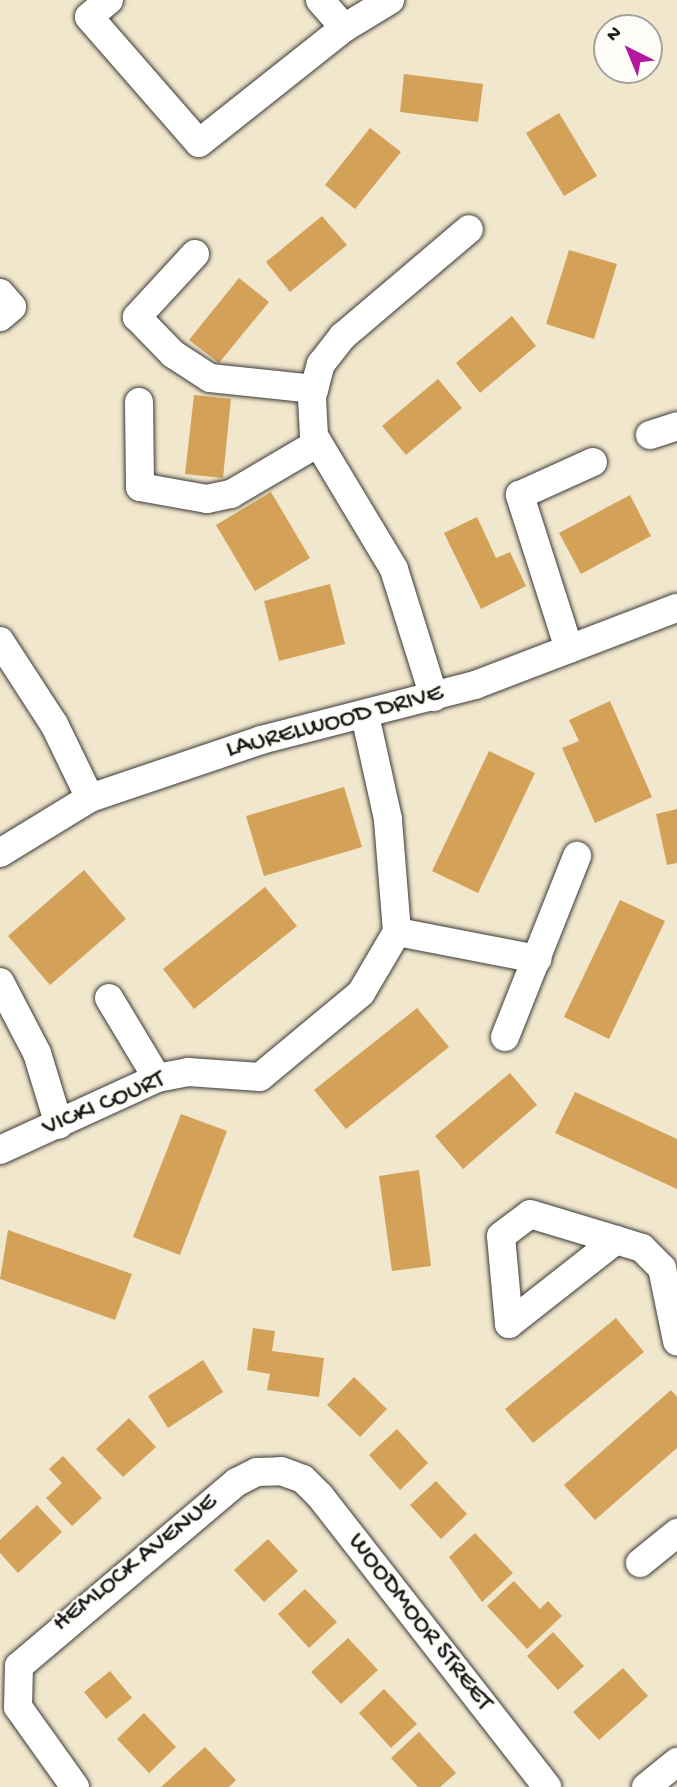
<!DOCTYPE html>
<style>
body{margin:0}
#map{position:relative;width:677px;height:1787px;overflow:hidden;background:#f1e7cd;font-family:"Gochi Hand",sans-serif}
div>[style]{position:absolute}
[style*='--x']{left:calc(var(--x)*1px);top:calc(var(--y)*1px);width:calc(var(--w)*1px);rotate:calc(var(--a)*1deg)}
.building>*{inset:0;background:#d4a159}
.roads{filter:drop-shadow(0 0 2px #3c3a37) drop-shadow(0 0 2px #3c3a37)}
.minor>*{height:28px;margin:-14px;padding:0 14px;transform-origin:14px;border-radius:14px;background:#fff}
span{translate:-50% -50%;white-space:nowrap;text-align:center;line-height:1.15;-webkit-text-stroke:5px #fdfcf7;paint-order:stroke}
.street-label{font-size:26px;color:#1c1c1c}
.north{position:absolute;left:593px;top:14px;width:70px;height:70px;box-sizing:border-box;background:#fdfcf7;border:2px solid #a3a29f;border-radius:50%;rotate:317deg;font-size:19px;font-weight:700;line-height:28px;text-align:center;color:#1c1c1c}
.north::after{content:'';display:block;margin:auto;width:24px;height:32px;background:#b5179e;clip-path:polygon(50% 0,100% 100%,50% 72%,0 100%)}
</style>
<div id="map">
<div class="building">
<i style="clip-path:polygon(404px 74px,483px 84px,478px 122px,400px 112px)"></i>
<i style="clip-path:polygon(559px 113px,597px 176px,564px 196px,526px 133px)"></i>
<i style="clip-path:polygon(370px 128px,401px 152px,355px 209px,325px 185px)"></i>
<i style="clip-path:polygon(322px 216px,347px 245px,290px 292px,266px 262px)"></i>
<i style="clip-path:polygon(569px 250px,617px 264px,594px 339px,546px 324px)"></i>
<i style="clip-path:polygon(239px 278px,269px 302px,219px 363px,189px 340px)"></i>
<i style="clip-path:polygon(512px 316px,536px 346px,480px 393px,456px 363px)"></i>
<i style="clip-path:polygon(438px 379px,462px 408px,406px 455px,382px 426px)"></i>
<i style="clip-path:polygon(194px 395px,231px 399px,223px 478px,185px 474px)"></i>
<i style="clip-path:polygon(271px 492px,310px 558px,255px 591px,216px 525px)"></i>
<i style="clip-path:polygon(630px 495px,651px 536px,581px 574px,559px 533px)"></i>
<i style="clip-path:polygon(477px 517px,496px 558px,510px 552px,526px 586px,481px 609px,444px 533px)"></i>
<i style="clip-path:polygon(330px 584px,345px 644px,279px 661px,264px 601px)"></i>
<i style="clip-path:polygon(610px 701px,652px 797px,595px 823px,562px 748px,579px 741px,569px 720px)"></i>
<i style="clip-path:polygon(489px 751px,535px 773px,478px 893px,432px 871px)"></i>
<i style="clip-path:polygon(344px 787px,362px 847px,264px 876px,246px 816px)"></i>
<i style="clip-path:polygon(677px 809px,677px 863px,667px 865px,656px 814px)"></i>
<i style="clip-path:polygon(84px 870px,126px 919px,50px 985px,8px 936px)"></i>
<i style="clip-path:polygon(265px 887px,297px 926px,194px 1009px,163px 969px)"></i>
<i style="clip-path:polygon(620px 900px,665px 921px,609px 1039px,564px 1017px)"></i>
<i style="clip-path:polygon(417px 1008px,449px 1047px,346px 1129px,314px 1090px)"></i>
<i style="clip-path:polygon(510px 1073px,537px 1105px,463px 1169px,435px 1136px)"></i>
<i style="clip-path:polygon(575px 1092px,677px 1139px,677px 1189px,555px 1133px)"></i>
<i style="clip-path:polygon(181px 1114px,227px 1131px,180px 1255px,133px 1237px)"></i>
<i style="clip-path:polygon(419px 1170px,431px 1266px,392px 1271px,379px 1176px)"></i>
<i style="clip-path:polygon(8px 1230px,132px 1274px,115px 1320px,0 1279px)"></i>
<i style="clip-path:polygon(616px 1318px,644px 1352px,533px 1443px,505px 1409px)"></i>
<i style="clip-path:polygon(253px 1328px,275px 1331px,272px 1351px,324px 1358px,319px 1397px,267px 1390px,270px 1374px,247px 1370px)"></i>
<i style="clip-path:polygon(203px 1360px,223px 1392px,168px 1428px,148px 1396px)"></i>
<i style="clip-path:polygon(354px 1377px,387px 1409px,360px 1437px,327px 1405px)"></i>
<i style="clip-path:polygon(671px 1390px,677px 1397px,677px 1448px,595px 1520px,564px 1485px)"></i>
<i style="clip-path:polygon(129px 1418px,156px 1447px,123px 1477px,96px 1449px)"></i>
<i style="clip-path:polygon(397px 1429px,428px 1463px,400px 1490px,369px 1455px)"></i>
<i style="clip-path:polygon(63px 1456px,102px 1498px,72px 1526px,46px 1498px,62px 1483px,49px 1469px)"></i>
<i style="clip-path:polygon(436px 1481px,467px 1514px,441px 1539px,410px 1505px)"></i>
<i style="clip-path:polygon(37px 1505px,62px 1532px,18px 1573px,0 1553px,0 1540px)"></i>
<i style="clip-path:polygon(475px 1533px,513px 1573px,482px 1602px,449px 1557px)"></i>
<i style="clip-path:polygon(268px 1539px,298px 1571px,264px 1602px,234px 1570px)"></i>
<i style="clip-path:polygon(514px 1581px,540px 1609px,548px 1601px,562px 1616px,527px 1649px,487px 1606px)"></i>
<i style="clip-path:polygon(305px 1589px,337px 1622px,309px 1648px,278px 1614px)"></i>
<i style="clip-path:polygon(553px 1632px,584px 1666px,558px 1690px,527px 1656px)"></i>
<i style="clip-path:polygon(348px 1638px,378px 1670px,341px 1704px,311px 1672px)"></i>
<i style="clip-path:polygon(623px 1668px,648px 1696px,599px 1740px,573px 1712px)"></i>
<i style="clip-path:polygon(110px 1671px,132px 1698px,106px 1719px,84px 1692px)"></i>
<i style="clip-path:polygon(384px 1689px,417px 1724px,391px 1748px,359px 1713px)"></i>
<i style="clip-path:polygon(144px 1713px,176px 1747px,149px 1773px,117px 1739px)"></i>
<i style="clip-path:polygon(419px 1732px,456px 1773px,440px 1787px,418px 1787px,391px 1758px)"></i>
<i style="clip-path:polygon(205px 1747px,236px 1780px,229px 1787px,161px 1787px)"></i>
</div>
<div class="roads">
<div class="minor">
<i style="--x:109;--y:0;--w:26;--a:140"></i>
<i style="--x:89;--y:17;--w:167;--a:48.9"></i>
<i style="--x:199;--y:143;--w:185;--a:-38.4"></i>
<i style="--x:344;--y:28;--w:54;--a:-31.3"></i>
<i style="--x:320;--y:0;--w:37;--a:49"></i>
<i style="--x:195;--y:254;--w:86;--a:132.6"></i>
<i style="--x:137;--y:317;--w:52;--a:45.8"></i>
<i style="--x:173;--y:354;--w:44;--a:33"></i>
<i style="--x:210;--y:378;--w:105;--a:6"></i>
<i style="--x:0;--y:293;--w:18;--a:49"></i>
<i style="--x:12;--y:307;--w:16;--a:140"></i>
<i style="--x:139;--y:402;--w:85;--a:89.3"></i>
<i style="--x:140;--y:487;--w:68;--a:10.2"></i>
<i style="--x:207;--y:499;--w:25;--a:-12"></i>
<i style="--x:231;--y:494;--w:101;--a:-30.4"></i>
<i style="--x:650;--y:435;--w:28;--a:-18"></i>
<i style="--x:0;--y:641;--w:99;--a:57"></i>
<i style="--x:54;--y:724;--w:82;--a:64.1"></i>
<i style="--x:569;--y:649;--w:162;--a:-107.7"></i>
<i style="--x:520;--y:495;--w:80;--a:-24.3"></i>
<i style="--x:434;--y:697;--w:134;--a:-107.4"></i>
<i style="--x:394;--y:569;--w:155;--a:-121"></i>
<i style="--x:314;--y:436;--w:39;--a:-93"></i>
<i style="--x:312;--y:397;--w:34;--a:-75"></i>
<i style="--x:321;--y:364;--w:36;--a:-52"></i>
<i style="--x:343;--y:336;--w:165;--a:-40.3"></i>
<i style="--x:0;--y:853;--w:105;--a:-31.4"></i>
<i style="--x:90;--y:798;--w:181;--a:-18.7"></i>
<i style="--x:261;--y:740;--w:221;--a:-14.4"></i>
<i style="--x:475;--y:685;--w:216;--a:-20.9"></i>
<i style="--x:397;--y:932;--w:143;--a:10.9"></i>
<i style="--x:0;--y:982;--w:80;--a:62.5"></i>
<i style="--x:37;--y:1053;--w:75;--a:73"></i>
<i style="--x:109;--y:998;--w:93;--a:59"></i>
<i style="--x:505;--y:1037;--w:195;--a:-68.3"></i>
<i style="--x:0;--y:1150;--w:173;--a:-24.6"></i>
<i style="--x:157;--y:1078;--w:32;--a:-11"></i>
<i style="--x:188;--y:1072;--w:72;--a:4"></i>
<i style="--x:260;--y:1077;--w:131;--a:-39.7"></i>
<i style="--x:361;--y:993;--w:71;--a:-59.5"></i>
<i style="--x:397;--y:932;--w:113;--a:-94.6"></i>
<i style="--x:388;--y:819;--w:107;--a:-102.5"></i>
<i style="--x:530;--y:1214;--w:90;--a:16.8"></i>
<i style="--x:616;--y:1240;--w:136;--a:141.9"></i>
<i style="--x:509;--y:1324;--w:88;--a:-95.2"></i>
<i style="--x:501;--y:1236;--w:36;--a:-37"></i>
<i style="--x:616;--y:1240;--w:27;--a:17"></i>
<i style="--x:642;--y:1248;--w:28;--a:45"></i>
<i style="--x:662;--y:1268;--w:75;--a:78.4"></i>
<i style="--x:640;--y:1563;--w:48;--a:-39"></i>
<i style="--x:75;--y:1787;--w:98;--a:-125.5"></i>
<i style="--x:18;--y:1707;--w:41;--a:-88.6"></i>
<i style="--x:19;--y:1666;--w:285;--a:-40.2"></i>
<i style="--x:237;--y:1482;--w:22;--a:-27"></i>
<i style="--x:257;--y:1472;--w:24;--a:-2"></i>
<i style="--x:281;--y:1471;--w:23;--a:20"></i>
<i style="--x:303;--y:1479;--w:24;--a:45"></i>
<i style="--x:320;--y:1496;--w:369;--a:52"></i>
<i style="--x:646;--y:1787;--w:40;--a:-39"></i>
</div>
</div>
<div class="street-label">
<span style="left:335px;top:723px;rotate:-15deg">LAURELWOOD DRIVE</span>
<span style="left:104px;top:1105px;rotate:-23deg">VICKI COURT</span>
<span style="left:136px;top:1564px;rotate:-39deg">HEMLOCK AVENUE</span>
<span style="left:419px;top:1623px;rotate:52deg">WOODMOOR STREET</span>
</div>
<div class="north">N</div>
</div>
